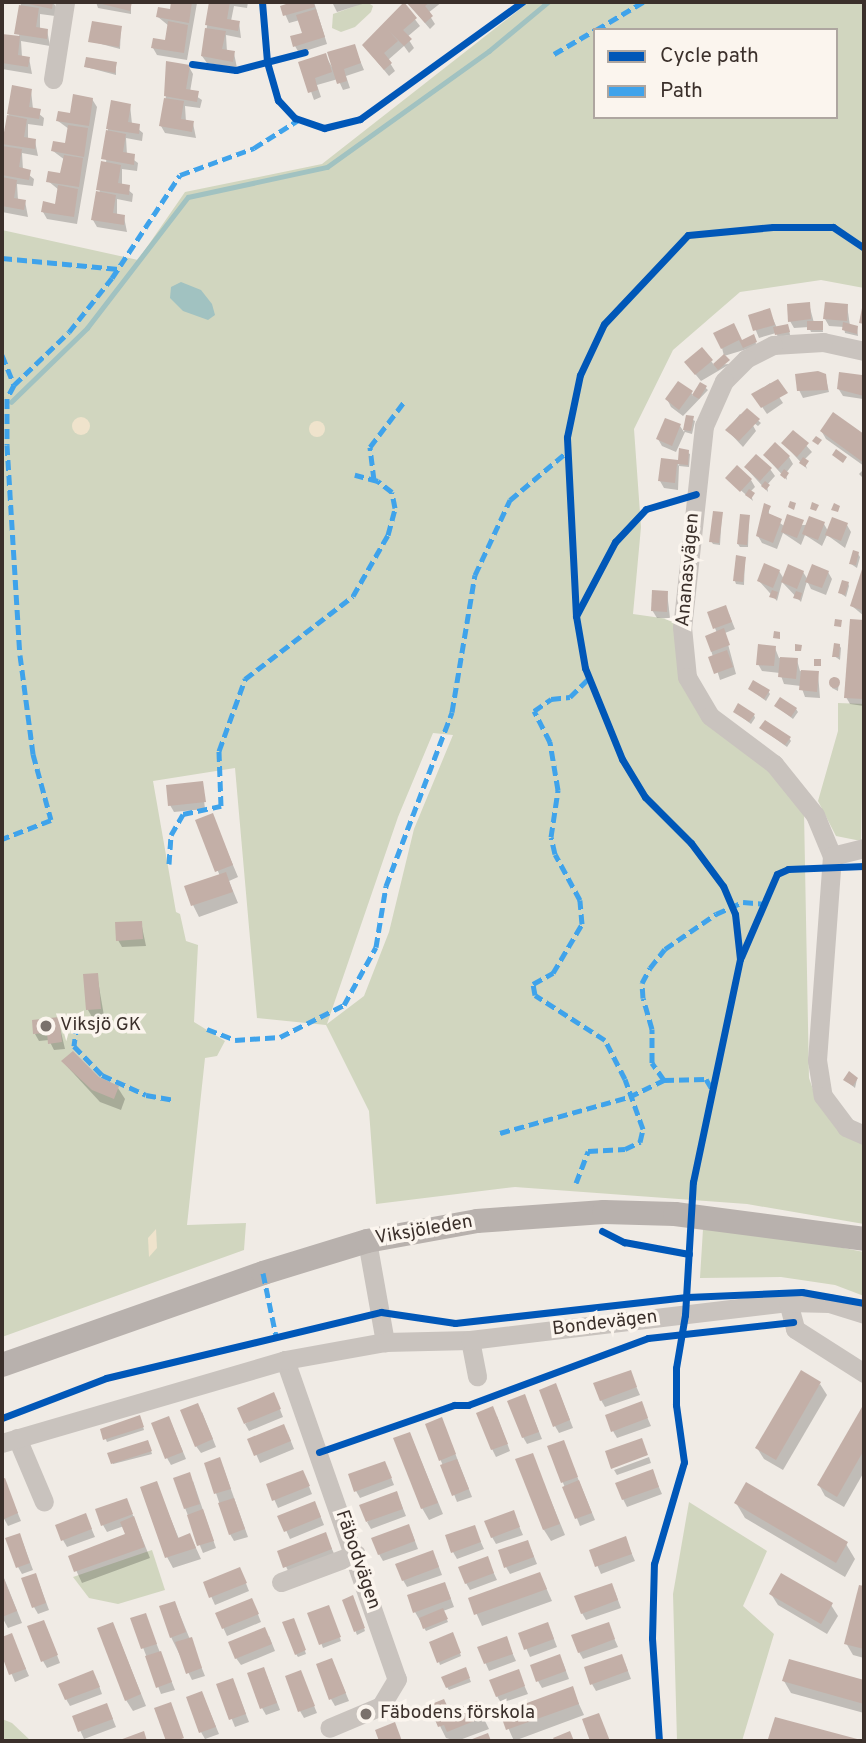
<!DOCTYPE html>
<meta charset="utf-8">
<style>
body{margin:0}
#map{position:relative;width:866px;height:1743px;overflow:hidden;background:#f0ebe5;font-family:Overpass,sans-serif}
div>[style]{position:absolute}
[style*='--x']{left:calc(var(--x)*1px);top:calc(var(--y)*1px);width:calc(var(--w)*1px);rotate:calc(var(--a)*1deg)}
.green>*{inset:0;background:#d1d6bf}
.sand>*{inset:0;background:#efe3cc}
.round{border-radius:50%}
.water>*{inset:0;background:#a1c2c1}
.shadow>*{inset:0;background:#0003}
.stream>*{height:4.5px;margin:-2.25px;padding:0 2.25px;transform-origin:2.25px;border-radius:2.25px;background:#a1c2c1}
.building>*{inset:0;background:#c3afa7}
.minor>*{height:19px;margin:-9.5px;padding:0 9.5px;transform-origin:9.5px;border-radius:9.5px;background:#c9c3be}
.major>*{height:24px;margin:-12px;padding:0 12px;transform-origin:12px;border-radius:12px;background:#b8b1ad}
.quiet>*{height:5px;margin-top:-2.5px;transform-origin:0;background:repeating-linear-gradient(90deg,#3fa3eb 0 10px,transparent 0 15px)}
.cycleway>*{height:7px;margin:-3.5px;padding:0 3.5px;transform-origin:3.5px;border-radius:3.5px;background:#0057b8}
.dots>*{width:19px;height:19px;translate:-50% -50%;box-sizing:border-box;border:4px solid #fbf5ee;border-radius:50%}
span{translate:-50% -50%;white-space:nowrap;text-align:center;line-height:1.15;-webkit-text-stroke:7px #fbf5ee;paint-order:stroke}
.street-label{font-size:19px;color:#3b302b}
.poi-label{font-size:19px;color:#3b302b}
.left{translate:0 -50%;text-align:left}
.frame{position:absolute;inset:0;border:4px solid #3b302b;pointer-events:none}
.legend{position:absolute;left:593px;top:28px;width:245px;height:91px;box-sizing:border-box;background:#fbf5ee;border:2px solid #aea6a0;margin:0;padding:9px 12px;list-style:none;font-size:21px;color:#3b302b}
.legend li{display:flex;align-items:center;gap:14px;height:35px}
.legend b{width:35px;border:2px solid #aea6a0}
</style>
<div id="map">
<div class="green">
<i style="clip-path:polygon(367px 2px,373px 6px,371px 12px,355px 27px,341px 32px,332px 28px,333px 14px)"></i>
<i style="clip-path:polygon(evenodd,529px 2px,864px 2px,864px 288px,821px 280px,740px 292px,673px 350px,634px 429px,641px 527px,633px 614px,675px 620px,682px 680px,768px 768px,804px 812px,809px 1078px,818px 1104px,864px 1140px,864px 1224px,747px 1204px,515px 1187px,376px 1204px,369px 1111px,326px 1025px,257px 1018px,235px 768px,153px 781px,176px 912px,180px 914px,186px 941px,198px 945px,194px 1022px,225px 1041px,217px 1056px,205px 1058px,187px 1225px,246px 1223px,244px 1250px,2px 1337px,2px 230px,138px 260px,185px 192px,322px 164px,529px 2px,595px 30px,836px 30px,836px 117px,595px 117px,595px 30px,529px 2px,433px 733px,453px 735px,414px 829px,389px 932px,364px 996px,327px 1024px,398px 817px,433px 733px)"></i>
<i style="clip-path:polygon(838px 703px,864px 704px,861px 841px,836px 836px,818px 801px,838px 731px)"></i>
<i style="clip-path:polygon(703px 1229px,766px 1233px,864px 1252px,864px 1296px,835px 1285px,781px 1277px,700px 1278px)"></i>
<i style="clip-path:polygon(689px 1502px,767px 1551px,743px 1606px,774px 1634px,742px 1741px,677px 1741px,673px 1594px)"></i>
<i style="clip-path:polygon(152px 1550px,165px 1590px,118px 1604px,89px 1598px,73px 1577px)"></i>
<i style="clip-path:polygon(2px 1719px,12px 1723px,31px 1741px,2px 1741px)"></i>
</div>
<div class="sand">
<i class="round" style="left:72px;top:417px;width:18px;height:18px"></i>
<i class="round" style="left:309px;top:421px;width:16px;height:16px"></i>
<i style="clip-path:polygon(156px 1229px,157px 1248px,149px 1257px,148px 1238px)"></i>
</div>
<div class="water">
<i style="clip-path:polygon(181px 282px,201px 290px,212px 304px,215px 315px,208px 320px,183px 311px,170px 298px,171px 287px)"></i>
</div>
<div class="shadow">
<i style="clip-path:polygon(21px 2px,53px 2px,56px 7px,55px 16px,40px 14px,40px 29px,47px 30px,50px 46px,21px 41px,22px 57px,29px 58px,32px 74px,2px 69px,2px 36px,19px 38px)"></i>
<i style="clip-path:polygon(96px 2px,131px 2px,131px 14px,98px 8px)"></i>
<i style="clip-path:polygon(173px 2px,197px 3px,187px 60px,157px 55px,153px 48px,167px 42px,169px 26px,158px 17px,172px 11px)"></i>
<i style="clip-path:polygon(211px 2px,248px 2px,247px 8px,234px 6px,231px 21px,239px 22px,241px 38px,226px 35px,227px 52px,234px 53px,237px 68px,207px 63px,202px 56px)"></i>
<i style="clip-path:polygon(293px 2px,314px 2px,327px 44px,299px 53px,295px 46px,304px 34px,300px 20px,289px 23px,282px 7px)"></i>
<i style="clip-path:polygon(332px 2px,361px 2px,362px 4px,337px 12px)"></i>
<i style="clip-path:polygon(407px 2px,442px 2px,428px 13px,435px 24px,430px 29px)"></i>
<i style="clip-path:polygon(404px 5px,420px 26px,407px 37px,414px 48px,409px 53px,404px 46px,388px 60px,395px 71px,389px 76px,369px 52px)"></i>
<i style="clip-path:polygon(121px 27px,120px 49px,90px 41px)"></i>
<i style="clip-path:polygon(354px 46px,364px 70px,346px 76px,350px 88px,343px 90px,338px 79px,317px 85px,321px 97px,314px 100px,301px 63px,325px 55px,332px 67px)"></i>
<i style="clip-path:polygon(116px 64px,116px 75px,86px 67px)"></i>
<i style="clip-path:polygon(189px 67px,193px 74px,190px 92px,202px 100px,200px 108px,185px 106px,186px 122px,193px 123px,196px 138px,165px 133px,161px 126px,166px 96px)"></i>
<i style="clip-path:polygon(13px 87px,31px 90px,33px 109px,44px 118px,43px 126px,28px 124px,28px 139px,35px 141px,38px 156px,22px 153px,23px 170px,34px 179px,33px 186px,17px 184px,18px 200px,25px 201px,28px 217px,2px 212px,2px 156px)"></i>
<i style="clip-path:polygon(92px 99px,97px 107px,77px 224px,47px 219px,43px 212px,56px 206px,59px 190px,48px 181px,62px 175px,65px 160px,53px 151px,66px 145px,69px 129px,58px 121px)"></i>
<i style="clip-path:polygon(130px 105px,132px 124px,143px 133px,142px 141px,126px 138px,127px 155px,138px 163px,137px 171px,122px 169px,122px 185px,133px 194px,132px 202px,117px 199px,117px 215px,124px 217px,127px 232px,97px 227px,93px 220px,106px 164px,108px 129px)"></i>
<i style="clip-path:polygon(809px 304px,814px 323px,822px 323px,823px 332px,811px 332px,809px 327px,794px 328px,790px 321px)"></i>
<i style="clip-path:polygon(847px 305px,850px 326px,857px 327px,858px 336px,845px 333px,844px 327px,829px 326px,825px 319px)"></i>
<i style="clip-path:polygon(769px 310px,777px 328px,789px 329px,790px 335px,778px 337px,776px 333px,759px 338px,750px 316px)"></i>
<i style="clip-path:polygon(733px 325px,742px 342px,753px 337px,757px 346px,724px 356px,722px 348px)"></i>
<i style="clip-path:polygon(702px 349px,714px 365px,730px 364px,701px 381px,691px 369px)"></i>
<i style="clip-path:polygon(825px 375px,829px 392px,803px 398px,799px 390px)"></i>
<i style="clip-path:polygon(861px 377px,863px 399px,843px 396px,838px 388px)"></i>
<i style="clip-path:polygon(770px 383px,783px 403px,767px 414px,754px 395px)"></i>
<i style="clip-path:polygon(701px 384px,708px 390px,683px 416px,671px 407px,667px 399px,691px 392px,693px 396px)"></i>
<i style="clip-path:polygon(747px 411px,761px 423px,758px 426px,750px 420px,756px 431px,743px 447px,727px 430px,740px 414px,749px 420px)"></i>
<i style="clip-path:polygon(833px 415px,864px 437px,864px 466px,826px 439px,822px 432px)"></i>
<i style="clip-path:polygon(687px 417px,695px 421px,692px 434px,685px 432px,676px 452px,662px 446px,658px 439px,680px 426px,684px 432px)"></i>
<i style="clip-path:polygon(794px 432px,812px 452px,804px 460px,807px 469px,783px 443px)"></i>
<i style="clip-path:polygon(681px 450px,690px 454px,689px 467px,679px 466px,678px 490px,664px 488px,660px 481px,677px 462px,679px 466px)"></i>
<i style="clip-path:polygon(765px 456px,789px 457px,793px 464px,786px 473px,787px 480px)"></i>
<i style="clip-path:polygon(746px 468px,770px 469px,775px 476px,767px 485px,768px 492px)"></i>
<i style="clip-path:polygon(862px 471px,864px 472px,864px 479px,859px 474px)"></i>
<i style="clip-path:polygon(727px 478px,751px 480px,755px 487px,750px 492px,753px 501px)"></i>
<i style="clip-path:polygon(769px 507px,769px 515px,784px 526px,824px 524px,828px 531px,847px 525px,851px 532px,845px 548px,827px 535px,822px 546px,805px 535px,801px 545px,783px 533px,777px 549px,762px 543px,758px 536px)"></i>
<i style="clip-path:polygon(722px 514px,720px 545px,713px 544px,711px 541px)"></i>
<i style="clip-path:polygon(749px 516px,748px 547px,740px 547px,738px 544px)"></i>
<i style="clip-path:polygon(858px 554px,860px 557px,857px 568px,851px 564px)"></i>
<i style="clip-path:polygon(745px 558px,744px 585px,736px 584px,735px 581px)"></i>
<i style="clip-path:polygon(864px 567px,864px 616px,852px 606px)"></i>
<i style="clip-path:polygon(779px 571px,784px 579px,803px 572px,808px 580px,828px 572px,832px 579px,826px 595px,811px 589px,807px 581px,801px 602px,782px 582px,777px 601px,759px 581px)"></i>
<i style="clip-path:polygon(848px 583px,849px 586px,846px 597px,840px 593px)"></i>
<i style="clip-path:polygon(667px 592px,670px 618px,657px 618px,652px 610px)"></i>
<i style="clip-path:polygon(709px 613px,729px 614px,735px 629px,725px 633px,736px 674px,720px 680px,707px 637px,717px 633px)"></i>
<i style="clip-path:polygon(851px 621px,864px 622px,864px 706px,850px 704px,846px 697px)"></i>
<i style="clip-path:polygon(839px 645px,841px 648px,840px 660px,834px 656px)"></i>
<i style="clip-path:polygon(775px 648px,779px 658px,797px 660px,800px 671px,818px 673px,820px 698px,805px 697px,801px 686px,784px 684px,780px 673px,762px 671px,758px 664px)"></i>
<i style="clip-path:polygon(833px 677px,839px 680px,838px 691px,832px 688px)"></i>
<i style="clip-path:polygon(750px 689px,768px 691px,770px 694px,766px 701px)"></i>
<i style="clip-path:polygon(776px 706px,796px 709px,798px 712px,793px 719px)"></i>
<i style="clip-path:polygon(735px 712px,754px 715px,755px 718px,751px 724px)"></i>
<i style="clip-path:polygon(761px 728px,789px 738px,791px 741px,787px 747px)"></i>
<i style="clip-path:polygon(202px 783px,205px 809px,174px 812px,170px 805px)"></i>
<i style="clip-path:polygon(212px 815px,238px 877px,229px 881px,238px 903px,199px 917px,193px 905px,220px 876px,197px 821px)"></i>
<i style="clip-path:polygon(141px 922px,146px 946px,122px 947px,118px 940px)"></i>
<i style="clip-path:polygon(97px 975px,104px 1016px,92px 1017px,88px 1010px)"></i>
<i style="clip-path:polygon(58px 1019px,65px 1049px,54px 1050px,49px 1040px,39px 1041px,35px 1034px)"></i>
<i style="clip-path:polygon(63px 1062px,118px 1088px,125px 1099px,121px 1110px,100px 1102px)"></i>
<i style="clip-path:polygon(857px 1079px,855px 1088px,845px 1080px)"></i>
<i style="clip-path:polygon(630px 1372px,640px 1395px,605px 1407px,601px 1400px)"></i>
<i style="clip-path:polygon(820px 1384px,827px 1395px,783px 1470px,764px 1459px,757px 1448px)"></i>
<i style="clip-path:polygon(559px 1392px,573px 1428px,559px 1433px,555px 1426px)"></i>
<i style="clip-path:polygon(277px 1402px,283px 1417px,249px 1431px,245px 1424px)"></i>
<i style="clip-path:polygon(641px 1403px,651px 1426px,617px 1438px,613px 1431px)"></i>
<i style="clip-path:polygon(528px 1404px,542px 1439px,527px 1444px,523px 1437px)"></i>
<i style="clip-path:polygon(863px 1410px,864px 1472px,844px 1507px,825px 1496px,819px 1485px)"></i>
<i style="clip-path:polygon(202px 1412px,216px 1447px,201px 1453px,196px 1446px)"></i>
<i style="clip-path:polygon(497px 1416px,510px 1451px,496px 1457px,492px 1449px)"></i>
<i style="clip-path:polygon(141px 1420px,144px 1430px,107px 1442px,102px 1430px)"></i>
<i style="clip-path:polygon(172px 1425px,186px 1459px,171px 1465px,167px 1458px)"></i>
<i style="clip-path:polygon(427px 1425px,445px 1427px,472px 1497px,457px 1502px)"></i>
<i style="clip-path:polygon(288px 1434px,294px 1449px,260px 1463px,250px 1440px)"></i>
<i style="clip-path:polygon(410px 1434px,443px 1514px,429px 1520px,422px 1508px)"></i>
<i style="clip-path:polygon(563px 1442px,595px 1520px,580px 1526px,549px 1447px)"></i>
<i style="clip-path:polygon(149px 1445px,152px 1454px,113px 1464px,109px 1454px)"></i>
<i style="clip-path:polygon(532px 1455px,565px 1535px,551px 1541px,544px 1530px)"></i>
<i style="clip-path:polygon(649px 1457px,651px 1463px,617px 1475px,614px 1470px)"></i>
<i style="clip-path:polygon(206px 1464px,223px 1467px,248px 1537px,234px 1541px,230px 1534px)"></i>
<i style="clip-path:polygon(388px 1470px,394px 1485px,360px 1498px,356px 1491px)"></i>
<i style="clip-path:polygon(652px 1471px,662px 1494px,627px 1507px,623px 1499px)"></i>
<i style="clip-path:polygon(306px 1479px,312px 1494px,278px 1508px,268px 1485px)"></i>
<i style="clip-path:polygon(4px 1480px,21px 1521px,8px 1526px,2px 1515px)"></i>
<i style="clip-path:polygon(193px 1481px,216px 1548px,203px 1553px,185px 1508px)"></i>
<i style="clip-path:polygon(156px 1483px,179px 1539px,190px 1535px,201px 1559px,173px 1568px,167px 1557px)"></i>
<i style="clip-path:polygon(400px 1501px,406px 1516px,371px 1529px,367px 1522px)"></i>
<i style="clip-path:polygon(736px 1503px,846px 1544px,855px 1559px,845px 1577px,745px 1518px)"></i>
<i style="clip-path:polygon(130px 1508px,150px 1558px,82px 1583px,70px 1557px,127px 1535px,124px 1526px,107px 1532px,103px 1525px)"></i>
<i style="clip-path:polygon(318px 1510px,324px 1525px,290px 1539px,280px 1517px)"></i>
<i style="clip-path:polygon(513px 1512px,523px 1535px,496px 1544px,492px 1537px)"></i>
<i style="clip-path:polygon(86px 1516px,95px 1537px,67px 1547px,63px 1540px)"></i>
<i style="clip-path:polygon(474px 1527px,484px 1549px,457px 1559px,453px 1552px)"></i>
<i style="clip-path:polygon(412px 1533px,418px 1549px,383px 1561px,379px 1554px)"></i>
<i style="clip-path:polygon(325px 1534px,337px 1560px,292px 1579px,279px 1552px)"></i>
<i style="clip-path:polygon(625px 1538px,635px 1561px,601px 1574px,591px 1551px)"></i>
<i style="clip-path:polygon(23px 1543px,33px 1570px,22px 1574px,18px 1567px)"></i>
<i style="clip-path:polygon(531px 1549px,537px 1564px,510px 1574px,506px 1567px)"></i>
<i style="clip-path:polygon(487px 1558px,497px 1580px,470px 1590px,466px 1583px)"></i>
<i style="clip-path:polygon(436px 1559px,442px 1575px,407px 1587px,403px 1580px)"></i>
<i style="clip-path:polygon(2px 1573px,22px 1623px,8px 1628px,2px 1617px)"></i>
<i style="clip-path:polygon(540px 1574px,552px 1601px,482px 1626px,470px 1599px)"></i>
<i style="clip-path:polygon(243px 1576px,249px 1591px,215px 1605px,205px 1583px)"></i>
<i style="clip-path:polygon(39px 1583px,49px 1610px,38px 1614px,34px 1607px)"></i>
<i style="clip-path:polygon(861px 1587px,864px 1588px,864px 1658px,853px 1655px,846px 1643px)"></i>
<i style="clip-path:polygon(448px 1591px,454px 1607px,443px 1611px,448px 1622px,426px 1631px,415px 1612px)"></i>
<i style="clip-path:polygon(615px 1592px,621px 1608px,586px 1620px,582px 1613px)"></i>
<i style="clip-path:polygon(771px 1594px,831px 1605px,838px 1616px,827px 1634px,778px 1605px)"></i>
<i style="clip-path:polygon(354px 1600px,365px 1631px,357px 1635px,344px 1601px)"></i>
<i style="clip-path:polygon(175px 1603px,205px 1676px,192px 1680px,171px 1637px)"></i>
<i style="clip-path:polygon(255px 1607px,261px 1622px,227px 1636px,217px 1614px)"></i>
<i style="clip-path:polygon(330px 1610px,341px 1641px,323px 1648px,310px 1614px)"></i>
<i style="clip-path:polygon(145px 1615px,175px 1690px,161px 1694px,132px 1619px)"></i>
<i style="clip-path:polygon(295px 1623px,306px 1654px,298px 1657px,296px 1654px)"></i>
<i style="clip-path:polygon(113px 1624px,146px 1706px,133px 1711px,126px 1700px)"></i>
<i style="clip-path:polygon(608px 1624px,618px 1647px,583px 1659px,579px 1652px)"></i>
<i style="clip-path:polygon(47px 1629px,60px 1663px,47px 1668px,43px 1661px)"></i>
<i style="clip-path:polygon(551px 1631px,557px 1647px,530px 1657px,520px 1634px)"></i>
<i style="clip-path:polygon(11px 1635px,29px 1676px,15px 1682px,2px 1651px,2px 1639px)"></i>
<i style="clip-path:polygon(269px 1636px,275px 1651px,241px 1665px,236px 1658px)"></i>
<i style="clip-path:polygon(454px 1637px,461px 1656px,440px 1665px,439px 1662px)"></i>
<i style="clip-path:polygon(506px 1639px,516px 1661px,489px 1671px,479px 1648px)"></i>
<i style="clip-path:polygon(332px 1660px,349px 1701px,335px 1706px,331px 1699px)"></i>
<i style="clip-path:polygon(790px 1661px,864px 1681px,864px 1713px,791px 1693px,784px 1681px)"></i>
<i style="clip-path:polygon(563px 1663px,569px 1679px,542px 1688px,538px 1681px)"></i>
<i style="clip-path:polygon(625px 1663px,631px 1679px,596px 1691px,592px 1684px)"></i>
<i style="clip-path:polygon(518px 1671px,528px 1694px,501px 1703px,497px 1696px)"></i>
<i style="clip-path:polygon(300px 1672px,317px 1713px,304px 1718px,300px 1711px)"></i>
<i style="clip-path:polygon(467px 1672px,471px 1682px,449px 1690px,447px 1687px)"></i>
<i style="clip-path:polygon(267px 1676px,280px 1710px,266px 1715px,262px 1708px)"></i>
<i style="clip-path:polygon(97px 1680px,102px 1694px,70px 1706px,66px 1699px)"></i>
<i style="clip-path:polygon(218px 1685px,236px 1688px,249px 1722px,235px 1727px)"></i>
<i style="clip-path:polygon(572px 1689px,584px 1715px,514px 1741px,502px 1714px)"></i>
<i style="clip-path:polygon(202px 1693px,219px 1734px,205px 1739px,201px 1732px)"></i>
<i style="clip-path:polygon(444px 1701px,451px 1713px,476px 1703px,489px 1729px,457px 1741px,446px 1738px,440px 1726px)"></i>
<i style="clip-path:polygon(110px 1712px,116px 1727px,84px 1739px,74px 1717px)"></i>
<i style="clip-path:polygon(776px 1719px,858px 1741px,772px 1741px)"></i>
</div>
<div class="stream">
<i style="--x:11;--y:402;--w:106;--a:-44.2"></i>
<i style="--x:87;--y:328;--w:165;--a:-52.4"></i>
<i style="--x:188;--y:197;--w:142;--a:-12.2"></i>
<i style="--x:327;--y:167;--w:199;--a:-35.6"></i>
<i style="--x:489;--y:51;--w:77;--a:-39.7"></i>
</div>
<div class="building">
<i style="clip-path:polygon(19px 2px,53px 2px,52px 9px)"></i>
<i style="clip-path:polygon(94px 2px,132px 2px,130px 11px)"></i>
<i style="clip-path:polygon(171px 2px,192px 2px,189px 23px,156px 17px,158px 7px,170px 9px)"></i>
<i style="clip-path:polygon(209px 2px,230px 2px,227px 19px,240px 21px,238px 31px,205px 25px)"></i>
<i style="clip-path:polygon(292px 2px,313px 2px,315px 7px,283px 16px,280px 6px)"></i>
<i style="clip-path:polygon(404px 2px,417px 18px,403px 30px,412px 39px,404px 46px,389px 31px,398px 41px,384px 53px,392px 63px,384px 70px,362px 45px)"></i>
<i style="clip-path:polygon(406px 2px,430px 2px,425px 6px,433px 16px,425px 23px)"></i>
<i style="clip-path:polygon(19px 5px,39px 8px,36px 27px,48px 29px,47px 39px,14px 34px)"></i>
<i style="clip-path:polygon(316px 9px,325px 37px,293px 47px,290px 36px,302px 33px,296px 15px)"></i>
<i style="clip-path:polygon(92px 21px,122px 26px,119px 47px,88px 42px)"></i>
<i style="clip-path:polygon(168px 21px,188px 25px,184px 53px,151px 48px,153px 38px,165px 40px)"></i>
<i style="clip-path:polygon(205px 28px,226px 31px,222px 49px,235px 51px,233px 62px,201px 56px)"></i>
<i style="clip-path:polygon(2px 34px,20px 36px,18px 55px,30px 57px,28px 67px,2px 63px)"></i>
<i style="clip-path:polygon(355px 44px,361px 63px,344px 69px,347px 81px,337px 84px,327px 52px)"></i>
<i style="clip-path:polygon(326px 53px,332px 72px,315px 78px,318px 90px,308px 93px,298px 62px)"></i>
<i style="clip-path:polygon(86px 57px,117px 62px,115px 73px,84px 67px)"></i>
<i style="clip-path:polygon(166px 61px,190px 65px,186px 89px,199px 91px,197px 102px,164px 96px)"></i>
<i style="clip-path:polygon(12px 85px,32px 89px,29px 107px,41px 109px,39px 119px,7px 114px)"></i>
<i style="clip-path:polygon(73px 94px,93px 98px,89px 126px,56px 121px,58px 111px,70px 113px)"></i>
<i style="clip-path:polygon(164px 98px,184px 101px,181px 119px,194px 121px,192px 132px,159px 126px)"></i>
<i style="clip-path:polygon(111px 100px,131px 104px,128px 122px,140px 124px,139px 134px,106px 129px)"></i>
<i style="clip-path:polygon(7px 115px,27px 119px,24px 137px,36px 139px,35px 149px,2px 144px)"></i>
<i style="clip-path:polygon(68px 125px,88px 128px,84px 157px,51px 151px,53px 141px,65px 143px)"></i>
<i style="clip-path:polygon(106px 130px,126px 134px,123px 152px,135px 154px,134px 165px,101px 159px)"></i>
<i style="clip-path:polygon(2px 146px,22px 149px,19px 167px,31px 170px,29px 180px,2px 175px)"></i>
<i style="clip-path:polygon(64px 155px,83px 158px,79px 187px,46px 182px,48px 171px,60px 173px)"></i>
<i style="clip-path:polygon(101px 161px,121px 165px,118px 183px,130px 185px,129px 195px,96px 190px)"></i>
<i style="clip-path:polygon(2px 177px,17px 180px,14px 198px,26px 200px,24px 210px,2px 206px)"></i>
<i style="clip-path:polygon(58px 185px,78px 189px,74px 217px,41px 212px,43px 201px,55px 204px)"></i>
<i style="clip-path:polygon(96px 191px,116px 195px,113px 213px,125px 215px,124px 225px,91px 220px)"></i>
<i style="clip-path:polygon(810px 302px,811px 319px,788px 322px,787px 304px)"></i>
<i style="clip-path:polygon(825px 302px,848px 304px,847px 321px,823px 319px)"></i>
<i style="clip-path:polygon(863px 303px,864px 303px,864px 324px,859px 323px)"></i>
<i style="clip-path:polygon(770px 308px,775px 325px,753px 331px,748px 315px)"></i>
<i style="clip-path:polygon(807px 321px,823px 321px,823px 330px,807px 330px)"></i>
<i style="clip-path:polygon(843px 322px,858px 326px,857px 334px,842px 330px)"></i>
<i style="clip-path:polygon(734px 323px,742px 340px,754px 334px,757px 342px,743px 348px,739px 340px,721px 349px,713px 333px)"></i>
<i style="clip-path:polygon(788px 324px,790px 332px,775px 335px,773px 327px)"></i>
<i style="clip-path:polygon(702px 347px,713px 360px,695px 375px,684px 362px)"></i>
<i style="clip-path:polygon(724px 354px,730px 360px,718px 370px,713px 364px)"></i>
<i style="clip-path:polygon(818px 371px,826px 374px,828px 390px,797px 391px,795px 374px)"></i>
<i style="clip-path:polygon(839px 372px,862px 375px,864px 396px,837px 389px)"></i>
<i style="clip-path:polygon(778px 379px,788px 393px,761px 408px,751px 394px)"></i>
<i style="clip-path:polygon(678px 381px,693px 391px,679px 410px,665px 399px)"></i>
<i style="clip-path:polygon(700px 382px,707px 386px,699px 399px,692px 395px)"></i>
<i style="clip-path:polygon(747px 408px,760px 419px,739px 441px,725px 430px)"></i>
<i style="clip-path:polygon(833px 412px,864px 434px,864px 463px,820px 431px)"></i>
<i style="clip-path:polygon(686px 415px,694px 416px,691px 431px,683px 430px)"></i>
<i style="clip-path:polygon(665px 418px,681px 424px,672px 446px,656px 439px)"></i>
<i style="clip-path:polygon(793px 430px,809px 443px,797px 457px,781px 443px)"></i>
<i style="clip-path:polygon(816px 436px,822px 440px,818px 445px,812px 441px)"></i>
<i style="clip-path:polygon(775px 442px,790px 456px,778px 469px,763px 455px)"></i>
<i style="clip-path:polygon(679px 448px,689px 450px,688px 465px,677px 464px,675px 483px,658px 481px,661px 458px,678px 460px)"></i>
<i style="clip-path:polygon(836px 449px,847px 457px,843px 463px,832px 455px)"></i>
<i style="clip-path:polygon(756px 454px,772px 468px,760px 481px,744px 467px)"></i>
<i style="clip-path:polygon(803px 457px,809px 461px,805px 467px,799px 463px)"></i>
<i style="clip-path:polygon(737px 465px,752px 479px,740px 492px,725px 478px)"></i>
<i style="clip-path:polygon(784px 469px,789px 473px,785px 479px,780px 475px)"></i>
<i style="clip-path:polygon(765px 481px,770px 485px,766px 490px,761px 486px)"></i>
<i style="clip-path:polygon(749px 489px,755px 493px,751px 499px,745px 495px)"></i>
<i style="clip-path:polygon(790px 501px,796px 503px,794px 510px,788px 507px)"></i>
<i style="clip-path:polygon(812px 502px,819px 505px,816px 511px,810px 509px)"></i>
<i style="clip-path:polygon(764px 503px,771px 506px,768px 513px,782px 519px,773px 543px,756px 536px)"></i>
<i style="clip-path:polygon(834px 503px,840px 506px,838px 512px,831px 510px)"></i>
<i style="clip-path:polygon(713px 511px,723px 512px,719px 543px,709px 542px)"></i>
<i style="clip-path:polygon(740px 514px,750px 515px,747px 545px,737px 544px)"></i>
<i style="clip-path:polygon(787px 514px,804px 520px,797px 538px,781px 532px)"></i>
<i style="clip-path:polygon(809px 516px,825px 522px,818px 540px,802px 534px)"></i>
<i style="clip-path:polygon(832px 517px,848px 523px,841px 541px,825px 535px)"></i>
<i style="clip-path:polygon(853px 550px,859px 552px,856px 565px,849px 564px)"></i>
<i style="clip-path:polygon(736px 555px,746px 557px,743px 582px,733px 581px)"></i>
<i style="clip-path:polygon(764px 563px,780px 570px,773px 588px,757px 581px)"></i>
<i style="clip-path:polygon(864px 563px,864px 611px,850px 606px)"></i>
<i style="clip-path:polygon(788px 564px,804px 571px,797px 589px,781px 582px)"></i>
<i style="clip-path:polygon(812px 564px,829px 571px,822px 588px,805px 582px)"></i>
<i style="clip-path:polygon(842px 580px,849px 582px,845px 595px,838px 593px)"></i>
<i style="clip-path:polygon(652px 590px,668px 591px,667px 612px,651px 611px)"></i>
<i style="clip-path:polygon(772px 590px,778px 592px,776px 599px,769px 597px)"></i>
<i style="clip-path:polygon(796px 591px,802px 593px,800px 600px,793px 598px)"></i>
<i style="clip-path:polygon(726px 605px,732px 622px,713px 629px,707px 612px)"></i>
<i style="clip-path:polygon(835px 619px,842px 620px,841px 627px,834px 626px)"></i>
<i style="clip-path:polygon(850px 619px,864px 620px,864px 699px,844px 698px)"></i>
<i style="clip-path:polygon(724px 628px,730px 645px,711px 652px,705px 636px)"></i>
<i style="clip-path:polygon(774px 631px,780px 632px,780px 639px,773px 638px)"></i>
<i style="clip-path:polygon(834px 643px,840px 644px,839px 657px,832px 657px)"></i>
<i style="clip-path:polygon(758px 644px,776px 646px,774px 666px,756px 665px)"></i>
<i style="clip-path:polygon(795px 644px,802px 645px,801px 651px,795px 651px)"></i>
<i style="clip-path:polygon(727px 650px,733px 667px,714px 674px,708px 657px)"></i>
<i style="clip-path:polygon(780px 657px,798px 658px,796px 679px,778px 677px)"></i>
<i style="clip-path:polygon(814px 659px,821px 659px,821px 666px,814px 666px)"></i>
<i style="clip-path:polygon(801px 670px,819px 671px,817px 692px,799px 690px)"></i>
<i class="round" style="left:828.5px;top:676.5px;width:11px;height:11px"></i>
<i style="clip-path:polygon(753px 680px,770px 690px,764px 699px,748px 689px)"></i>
<i style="clip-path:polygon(780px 697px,797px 708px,791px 717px,774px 706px)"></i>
<i style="clip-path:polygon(738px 703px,755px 714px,749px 722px,733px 712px)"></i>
<i style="clip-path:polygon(765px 720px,791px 737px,785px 745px,759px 728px)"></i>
<i style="clip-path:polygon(203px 781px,206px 802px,168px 806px,166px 785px)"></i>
<i style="clip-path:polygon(213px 813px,233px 865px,215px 872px,195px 820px)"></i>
<i style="clip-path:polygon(226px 872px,233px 892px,191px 906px,184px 886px)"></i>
<i style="clip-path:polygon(142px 921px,143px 939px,116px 941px,115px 922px)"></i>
<i style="clip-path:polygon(98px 973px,101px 1009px,86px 1010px,83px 974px)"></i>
<i style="clip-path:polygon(59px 1017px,62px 1042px,48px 1044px,47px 1033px,33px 1034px,32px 1020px)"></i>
<i style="clip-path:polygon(73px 1051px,99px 1077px,119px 1086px,114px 1099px,92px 1090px,61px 1061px)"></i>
<i style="clip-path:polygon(849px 1071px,858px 1078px,853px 1086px,843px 1080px)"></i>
<i style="clip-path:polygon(631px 1370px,637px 1387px,600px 1401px,593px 1383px)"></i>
<i style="clip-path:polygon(801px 1370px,821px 1382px,776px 1460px,755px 1448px)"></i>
<i style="clip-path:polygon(556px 1383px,570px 1420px,553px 1427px,539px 1390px)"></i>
<i style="clip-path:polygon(274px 1392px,281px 1409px,244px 1424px,237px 1408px)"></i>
<i style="clip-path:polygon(525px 1394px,539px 1432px,522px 1438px,507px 1401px)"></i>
<i style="clip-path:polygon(642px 1401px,648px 1418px,611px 1432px,605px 1415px)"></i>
<i style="clip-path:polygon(198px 1403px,213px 1439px,195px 1447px,180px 1410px)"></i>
<i style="clip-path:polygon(493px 1406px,508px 1444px,491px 1450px,476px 1413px)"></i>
<i style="clip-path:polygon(862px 1407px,864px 1450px,837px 1497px,817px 1485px)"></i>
<i style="clip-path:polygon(140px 1415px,144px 1427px,103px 1440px,100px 1429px)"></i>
<i style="clip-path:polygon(169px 1416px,183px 1452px,165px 1459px,151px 1423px)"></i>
<i style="clip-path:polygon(442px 1417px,456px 1454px,439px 1461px,425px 1424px)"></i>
<i style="clip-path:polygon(284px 1424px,291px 1441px,254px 1456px,247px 1439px)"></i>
<i style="clip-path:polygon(410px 1432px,438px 1503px,421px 1509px,393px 1438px)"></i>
<i style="clip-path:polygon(642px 1438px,648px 1455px,611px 1469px,605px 1451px)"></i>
<i style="clip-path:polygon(148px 1440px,152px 1451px,111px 1464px,107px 1453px)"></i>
<i style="clip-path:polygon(564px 1440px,578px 1477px,561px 1483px,547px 1446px)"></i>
<i style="clip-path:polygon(533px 1453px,560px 1524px,543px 1530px,515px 1459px)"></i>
<i style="clip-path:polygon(220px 1457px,231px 1489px,214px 1494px,204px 1463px)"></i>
<i style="clip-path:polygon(457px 1459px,469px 1489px,452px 1496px,440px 1465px)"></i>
<i style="clip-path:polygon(385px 1461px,392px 1478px,354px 1492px,348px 1474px)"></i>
<i style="clip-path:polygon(653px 1469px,659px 1487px,622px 1500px,615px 1483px)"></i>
<i style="clip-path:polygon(303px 1470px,310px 1486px,272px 1501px,266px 1484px)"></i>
<i style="clip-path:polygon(190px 1472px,200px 1504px,184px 1509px,173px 1478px)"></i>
<i style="clip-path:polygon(5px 1478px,18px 1513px,2px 1520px,2px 1479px)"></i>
<i style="clip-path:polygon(579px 1480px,592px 1513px,575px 1519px,562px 1487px)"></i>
<i style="clip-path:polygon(157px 1481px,178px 1538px,190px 1533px,196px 1548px,165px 1558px,140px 1487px)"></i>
<i style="clip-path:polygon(746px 1482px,848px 1542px,836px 1563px,734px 1503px)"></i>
<i style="clip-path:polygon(397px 1491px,403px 1509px,366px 1522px,359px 1505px)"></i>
<i style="clip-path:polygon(127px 1498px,133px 1514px,101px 1526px,95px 1509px)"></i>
<i style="clip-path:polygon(234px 1498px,245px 1529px,229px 1535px,218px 1503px)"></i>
<i style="clip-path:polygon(315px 1501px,321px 1517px,284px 1532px,277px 1516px)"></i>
<i style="clip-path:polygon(203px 1509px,214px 1541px,197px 1546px,187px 1515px)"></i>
<i style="clip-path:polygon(514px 1510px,520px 1527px,491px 1538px,484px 1521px)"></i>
<i style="clip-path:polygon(86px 1513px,92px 1529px,61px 1541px,55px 1525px)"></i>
<i style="clip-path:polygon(134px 1516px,145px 1547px,74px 1572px,68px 1556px,125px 1534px,120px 1522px)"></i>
<i style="clip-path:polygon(409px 1524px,415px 1541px,378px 1555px,371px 1538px)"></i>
<i style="clip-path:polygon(475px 1525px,481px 1542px,451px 1553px,445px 1535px)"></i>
<i style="clip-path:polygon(326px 1532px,332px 1549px,283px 1568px,277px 1551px)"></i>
<i style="clip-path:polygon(20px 1533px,30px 1563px,16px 1568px,5px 1538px)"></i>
<i style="clip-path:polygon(626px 1536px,632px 1554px,595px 1567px,589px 1550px)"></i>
<i style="clip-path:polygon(528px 1540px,534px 1557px,504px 1568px,498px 1550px)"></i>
<i style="clip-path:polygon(433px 1550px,439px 1567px,402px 1581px,395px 1564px)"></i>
<i style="clip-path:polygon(488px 1556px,494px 1573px,465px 1584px,458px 1567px)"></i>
<i style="clip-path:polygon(240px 1567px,247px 1583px,209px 1598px,203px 1582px)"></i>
<i style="clip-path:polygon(540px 1572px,547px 1589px,474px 1615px,468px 1598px)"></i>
<i style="clip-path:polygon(36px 1573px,46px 1603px,32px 1608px,21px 1578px)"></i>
<i style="clip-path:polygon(781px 1573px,833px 1603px,821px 1624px,769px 1594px)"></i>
<i style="clip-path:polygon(2px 1574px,17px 1611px,2px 1617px)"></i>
<i style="clip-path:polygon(445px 1582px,451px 1599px,413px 1613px,407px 1595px)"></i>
<i style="clip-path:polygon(612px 1583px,618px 1600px,581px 1614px,574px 1596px)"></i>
<i style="clip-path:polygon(859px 1585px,864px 1586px,864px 1649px,844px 1644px)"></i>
<i style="clip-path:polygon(353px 1595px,365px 1628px,354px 1632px,342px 1600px)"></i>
<i style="clip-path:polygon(252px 1598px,259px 1614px,222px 1629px,215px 1613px)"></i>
<i style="clip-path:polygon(175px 1601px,186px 1632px,170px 1638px,159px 1606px)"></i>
<i style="clip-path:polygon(329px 1605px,341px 1637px,319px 1645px,307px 1613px)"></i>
<i style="clip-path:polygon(443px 1608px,448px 1619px,423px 1629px,419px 1618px)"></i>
<i style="clip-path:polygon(146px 1613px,157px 1644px,141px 1649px,130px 1618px)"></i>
<i style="clip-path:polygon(294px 1618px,306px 1650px,295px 1655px,282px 1622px)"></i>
<i style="clip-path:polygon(44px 1620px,58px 1655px,41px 1662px,27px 1626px)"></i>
<i style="clip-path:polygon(113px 1622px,141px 1694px,125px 1701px,97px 1628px)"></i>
<i style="clip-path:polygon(548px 1622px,554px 1639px,524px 1650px,518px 1633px)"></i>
<i style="clip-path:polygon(609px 1622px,615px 1639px,578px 1653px,571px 1635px)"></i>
<i style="clip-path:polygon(265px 1627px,272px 1644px,235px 1659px,228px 1642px)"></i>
<i style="clip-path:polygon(453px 1632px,461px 1653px,437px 1663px,429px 1642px)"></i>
<i style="clip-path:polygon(12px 1633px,26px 1669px,9px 1675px,2px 1656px,2px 1637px)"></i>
<i style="clip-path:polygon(507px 1636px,513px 1654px,484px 1664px,477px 1647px)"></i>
<i style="clip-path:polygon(192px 1637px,202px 1668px,186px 1674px,175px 1642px)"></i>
<i style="clip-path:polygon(161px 1651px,172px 1682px,156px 1688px,145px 1656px)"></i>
<i style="clip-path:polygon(560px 1654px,566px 1671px,536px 1682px,530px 1665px)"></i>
<i style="clip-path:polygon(622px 1654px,628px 1671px,590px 1685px,584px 1667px)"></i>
<i style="clip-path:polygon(332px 1658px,346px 1693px,329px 1700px,316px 1664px)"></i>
<i style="clip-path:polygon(789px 1659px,864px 1680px,864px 1704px,782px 1681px)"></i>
<i style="clip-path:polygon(264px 1667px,277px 1703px,260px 1709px,247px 1673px)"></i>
<i style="clip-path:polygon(466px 1667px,470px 1678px,446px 1688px,441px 1677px)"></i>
<i style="clip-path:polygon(519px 1669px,525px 1686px,496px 1697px,489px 1680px)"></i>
<i style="clip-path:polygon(93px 1670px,100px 1687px,65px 1700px,58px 1684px)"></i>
<i style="clip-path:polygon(301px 1670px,315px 1706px,298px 1712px,285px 1676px)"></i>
<i style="clip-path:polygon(233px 1678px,246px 1714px,229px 1720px,216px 1684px)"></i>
<i style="clip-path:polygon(573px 1686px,579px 1704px,506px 1730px,500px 1713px)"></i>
<i style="clip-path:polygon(202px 1691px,216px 1727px,199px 1733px,186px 1697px)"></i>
<i style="clip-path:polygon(444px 1699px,450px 1712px,477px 1701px,484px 1717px,447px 1732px,444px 1725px,438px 1727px,429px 1705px)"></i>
<i style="clip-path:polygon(171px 1702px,184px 1738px,176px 1741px,166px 1741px,154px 1708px)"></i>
<i style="clip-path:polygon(107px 1703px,113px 1719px,78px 1732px,72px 1716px)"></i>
<i style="clip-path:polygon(599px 1713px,610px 1741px,590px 1741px,582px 1719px)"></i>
<i style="clip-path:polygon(775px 1717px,861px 1740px,861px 1741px,768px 1739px)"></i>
<i style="clip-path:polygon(395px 1722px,402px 1741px,379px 1741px,375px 1730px)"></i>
<i style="clip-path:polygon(144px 1731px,147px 1741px,117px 1741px)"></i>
<i style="clip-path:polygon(570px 1731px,574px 1741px,555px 1741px,553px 1738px)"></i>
<i style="clip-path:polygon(488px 1733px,491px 1741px,467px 1741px)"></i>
</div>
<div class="minor">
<i style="--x:53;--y:79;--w:78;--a:-81.1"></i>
<i style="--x:864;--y:351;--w:42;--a:-167.6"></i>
<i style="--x:823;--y:342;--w:50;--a:176.6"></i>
<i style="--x:773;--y:345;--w:30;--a:153"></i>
<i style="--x:746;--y:359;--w:31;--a:135"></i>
<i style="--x:724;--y:381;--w:49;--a:114"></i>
<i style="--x:704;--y:426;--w:202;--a:96.2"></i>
<i style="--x:682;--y:627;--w:50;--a:84.3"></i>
<i style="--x:687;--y:677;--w:45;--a:59.5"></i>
<i style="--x:710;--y:716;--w:80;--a:36.9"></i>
<i style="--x:774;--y:764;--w:65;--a:51.2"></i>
<i style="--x:815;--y:815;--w:44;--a:67.5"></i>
<i style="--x:832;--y:856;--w:205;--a:94.2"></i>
<i style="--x:817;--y:1060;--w:36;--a:81"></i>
<i style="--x:823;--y:1096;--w:39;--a:53"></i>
<i style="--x:846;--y:1127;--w:20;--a:24"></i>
<i style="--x:832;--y:856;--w:33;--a:-14"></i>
<i style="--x:367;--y:1241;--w:103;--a:79.9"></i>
<i style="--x:788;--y:1302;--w:28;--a:75"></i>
<i style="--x:795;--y:1329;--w:82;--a:32.5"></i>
<i style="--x:470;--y:1340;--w:37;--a:79"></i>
<i style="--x:285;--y:1360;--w:338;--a:70.7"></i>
<i style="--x:397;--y:1679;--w:31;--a:121"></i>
<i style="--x:381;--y:1706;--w:56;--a:157.1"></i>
<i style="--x:17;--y:1438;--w:69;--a:67.1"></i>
<i style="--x:2;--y:1443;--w:295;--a:-16.3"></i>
<i style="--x:285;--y:1360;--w:102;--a:-10.2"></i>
<i style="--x:385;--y:1342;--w:85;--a:-1.3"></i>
<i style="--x:470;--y:1340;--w:320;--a:-6.8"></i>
<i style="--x:788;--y:1302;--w:41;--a:1.4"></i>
<i style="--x:829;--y:1303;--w:37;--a:17"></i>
<i style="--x:281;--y:1582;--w:80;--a:-20.5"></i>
</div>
<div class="major">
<i style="--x:2;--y:1365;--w:277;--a:-19.4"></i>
<i style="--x:263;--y:1273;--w:109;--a:-17.1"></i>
<i style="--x:367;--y:1241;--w:112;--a:-10.3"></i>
<i style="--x:477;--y:1221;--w:127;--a:-4.1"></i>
<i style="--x:604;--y:1212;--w:71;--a:1.6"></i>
<i style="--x:675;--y:1214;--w:191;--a:7.5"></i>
</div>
<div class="quiet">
<i style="--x:596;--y:30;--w:55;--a:-30.8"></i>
<i style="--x:554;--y:54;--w:48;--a:-30.3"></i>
<i style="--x:2;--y:258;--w:117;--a:5.4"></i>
<i style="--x:2;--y:355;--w:32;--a:68"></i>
<i style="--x:14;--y:385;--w:15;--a:118"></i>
<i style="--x:7;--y:398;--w:47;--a:90"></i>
<i style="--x:7;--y:445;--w:210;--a:86.5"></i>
<i style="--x:20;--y:655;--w:100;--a:82.5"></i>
<i style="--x:33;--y:754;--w:68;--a:74.7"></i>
<i style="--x:51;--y:820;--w:53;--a:158.8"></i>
<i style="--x:14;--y:385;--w:76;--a:-43.9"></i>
<i style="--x:69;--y:332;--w:69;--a:-51.5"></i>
<i style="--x:112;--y:278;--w:123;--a:-56.6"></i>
<i style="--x:180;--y:175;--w:79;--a:-20"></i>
<i style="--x:254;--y:148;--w:54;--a:-32.2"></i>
<i style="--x:374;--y:480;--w:33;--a:-97"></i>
<i style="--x:370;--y:447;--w:56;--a:-52.9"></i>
<i style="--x:169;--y:864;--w:29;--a:-86"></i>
<i style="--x:171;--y:835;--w:24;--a:-60"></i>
<i style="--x:183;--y:814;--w:39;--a:-12"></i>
<i style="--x:221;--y:806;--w:55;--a:-92.1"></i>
<i style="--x:219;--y:751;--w:77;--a:-70.1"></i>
<i style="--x:245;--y:679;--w:136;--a:-37.5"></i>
<i style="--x:353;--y:596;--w:70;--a:-60.2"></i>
<i style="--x:388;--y:535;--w:28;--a:-75"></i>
<i style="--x:395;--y:508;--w:16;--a:-101"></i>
<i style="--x:392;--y:492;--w:18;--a:-142"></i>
<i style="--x:378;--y:481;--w:24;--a:-165"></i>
<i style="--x:77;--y:1024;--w:22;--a:98"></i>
<i style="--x:74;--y:1046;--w:40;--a:46"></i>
<i style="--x:102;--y:1075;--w:48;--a:24.4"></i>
<i style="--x:146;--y:1095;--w:29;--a:10"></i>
<i style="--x:207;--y:1029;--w:30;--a:21"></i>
<i style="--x:235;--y:1040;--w:45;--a:-3.8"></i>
<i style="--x:280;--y:1037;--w:72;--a:-26.6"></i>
<i style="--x:344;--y:1005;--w:66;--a:-61.1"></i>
<i style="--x:376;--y:947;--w:62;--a:-80.7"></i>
<i style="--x:386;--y:886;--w:186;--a:-69.2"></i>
<i style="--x:452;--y:712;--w:139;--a:-80.5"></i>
<i style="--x:475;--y:575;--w:83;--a:-65"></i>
<i style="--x:510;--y:500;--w:75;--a:-40.1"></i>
<i style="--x:664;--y:1080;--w:21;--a:-125"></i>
<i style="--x:652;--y:1063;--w:34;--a:-90"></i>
<i style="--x:652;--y:1029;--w:32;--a:-106"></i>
<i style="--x:643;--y:998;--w:15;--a:-94"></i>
<i style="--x:642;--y:983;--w:17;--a:-62"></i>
<i style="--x:650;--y:968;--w:24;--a:-52"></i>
<i style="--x:665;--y:949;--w:62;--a:-34.5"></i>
<i style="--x:716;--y:914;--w:30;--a:-24"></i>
<i style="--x:743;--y:902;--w:21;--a:5"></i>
<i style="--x:500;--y:1133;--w:134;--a:-15.6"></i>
<i style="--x:629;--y:1097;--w:39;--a:-26"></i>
<i style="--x:664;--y:1080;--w:42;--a:-1.4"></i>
<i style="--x:706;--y:1079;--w:12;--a:59"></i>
<i style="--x:576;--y:1183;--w:34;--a:-69"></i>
<i style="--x:588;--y:1151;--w:37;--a:-3"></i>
<i style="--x:625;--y:1149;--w:17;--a:-25"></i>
<i style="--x:640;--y:1142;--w:13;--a:-77"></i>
<i style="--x:643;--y:1129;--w:53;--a:-109.8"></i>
<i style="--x:625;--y:1079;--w:44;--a:-117.1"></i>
<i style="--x:605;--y:1040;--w:83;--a:-147.3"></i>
<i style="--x:535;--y:995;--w:11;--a:-100"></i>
<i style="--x:533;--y:984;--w:23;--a:-29"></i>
<i style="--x:553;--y:973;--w:57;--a:-59.4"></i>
<i style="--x:582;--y:924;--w:24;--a:-95"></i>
<i style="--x:580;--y:900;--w:52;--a:-118.5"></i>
<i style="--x:555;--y:854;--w:17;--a:-103"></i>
<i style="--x:551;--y:837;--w:48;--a:-81.5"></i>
<i style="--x:558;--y:790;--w:49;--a:-99.5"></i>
<i style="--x:550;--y:742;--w:35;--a:-117"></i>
<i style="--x:534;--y:711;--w:21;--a:-35"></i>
<i style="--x:551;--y:699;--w:19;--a:-6"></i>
<i style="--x:570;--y:697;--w:27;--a:-45"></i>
<i style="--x:263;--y:1273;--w:64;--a:78.3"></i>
</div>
<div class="cycleway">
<i style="--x:262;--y:2;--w:60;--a:85.2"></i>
<i style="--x:267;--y:62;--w:40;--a:74"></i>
<i style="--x:278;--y:100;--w:25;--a:47"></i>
<i style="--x:295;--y:118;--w:31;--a:19"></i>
<i style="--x:324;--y:128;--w:37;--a:-14"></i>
<i style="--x:360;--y:119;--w:200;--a:-35.8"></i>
<i style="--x:192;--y:64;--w:44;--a:7.8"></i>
<i style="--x:236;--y:70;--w:71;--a:-14.6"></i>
<i style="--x:576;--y:616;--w:84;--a:-62.2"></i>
<i style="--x:615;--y:542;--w:45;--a:-46.8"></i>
<i style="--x:646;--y:509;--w:52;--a:-16.7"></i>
<i style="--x:741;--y:957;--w:90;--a:-66.6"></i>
<i style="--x:777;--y:874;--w:12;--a:-24"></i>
<i style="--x:788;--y:869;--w:76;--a:-2.3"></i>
<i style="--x:602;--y:1231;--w:25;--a:27"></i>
<i style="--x:624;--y:1242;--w:66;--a:10.5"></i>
<i style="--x:2;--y:1418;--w:111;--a:-21"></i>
<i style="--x:106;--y:1378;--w:283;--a:-13.5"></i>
<i style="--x:381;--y:1312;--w:75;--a:8.5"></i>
<i style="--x:455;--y:1323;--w:233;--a:-6.4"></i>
<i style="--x:687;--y:1297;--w:115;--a:-2.5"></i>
<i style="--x:802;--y:1292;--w:63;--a:10.1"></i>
<i style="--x:319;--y:1452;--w:143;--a:-19.2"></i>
<i style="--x:454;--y:1405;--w:14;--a:0"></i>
<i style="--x:468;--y:1405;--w:192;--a:-20.4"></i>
<i style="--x:648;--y:1338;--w:146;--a:-6.3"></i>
<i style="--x:659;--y:1741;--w:103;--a:-93.9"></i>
<i style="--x:652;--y:1638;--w:74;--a:-88.5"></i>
<i style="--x:654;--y:1564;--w:106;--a:-73.6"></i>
<i style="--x:684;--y:1462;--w:58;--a:-98"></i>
<i style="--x:676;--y:1405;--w:37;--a:-90"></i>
<i style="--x:676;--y:1368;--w:54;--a:-80.4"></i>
<i style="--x:685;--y:1315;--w:133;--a:-86.6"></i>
<i style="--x:693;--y:1182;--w:228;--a:-78.1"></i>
<i style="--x:740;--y:959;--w:45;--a:-96.3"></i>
<i style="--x:735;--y:914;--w:30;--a:-113"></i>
<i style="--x:723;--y:886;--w:54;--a:-126.7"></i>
<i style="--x:691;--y:843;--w:65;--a:-135"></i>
<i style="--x:645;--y:797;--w:44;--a:-121.2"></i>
<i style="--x:622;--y:759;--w:98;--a:-112.1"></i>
<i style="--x:585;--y:668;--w:53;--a:-99.8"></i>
<i style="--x:576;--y:616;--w:179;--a:-92.9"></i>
<i style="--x:567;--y:437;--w:63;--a:-78.2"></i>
<i style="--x:580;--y:375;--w:56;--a:-64.8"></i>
<i style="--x:604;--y:324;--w:122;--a:-46.7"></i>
<i style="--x:688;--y:235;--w:85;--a:-5.4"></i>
<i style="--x:773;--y:227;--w:60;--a:0"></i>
<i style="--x:833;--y:227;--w:37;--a:34"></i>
</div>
<div class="dots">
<i style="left:46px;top:1026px;background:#7a716c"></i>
<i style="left:366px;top:1714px;background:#7a716c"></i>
</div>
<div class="street-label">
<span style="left:689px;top:570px;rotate:-85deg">Ananasvägen</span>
<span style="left:424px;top:1231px;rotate:-10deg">Viksjöleden</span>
<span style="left:605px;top:1324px;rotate:-7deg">Bondevägen</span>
<span style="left:357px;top:1560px;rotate:71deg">Fäbodvägen</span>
</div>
<div class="poi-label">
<span class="left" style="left:60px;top:1026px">Viksjö GK</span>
<span class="left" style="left:380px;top:1714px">Fäbodens förskola</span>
</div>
<div class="frame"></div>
<ul class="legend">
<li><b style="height:9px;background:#0057b8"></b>Cycle path</li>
<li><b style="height:9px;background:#3fa3eb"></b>Path</li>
</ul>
</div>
